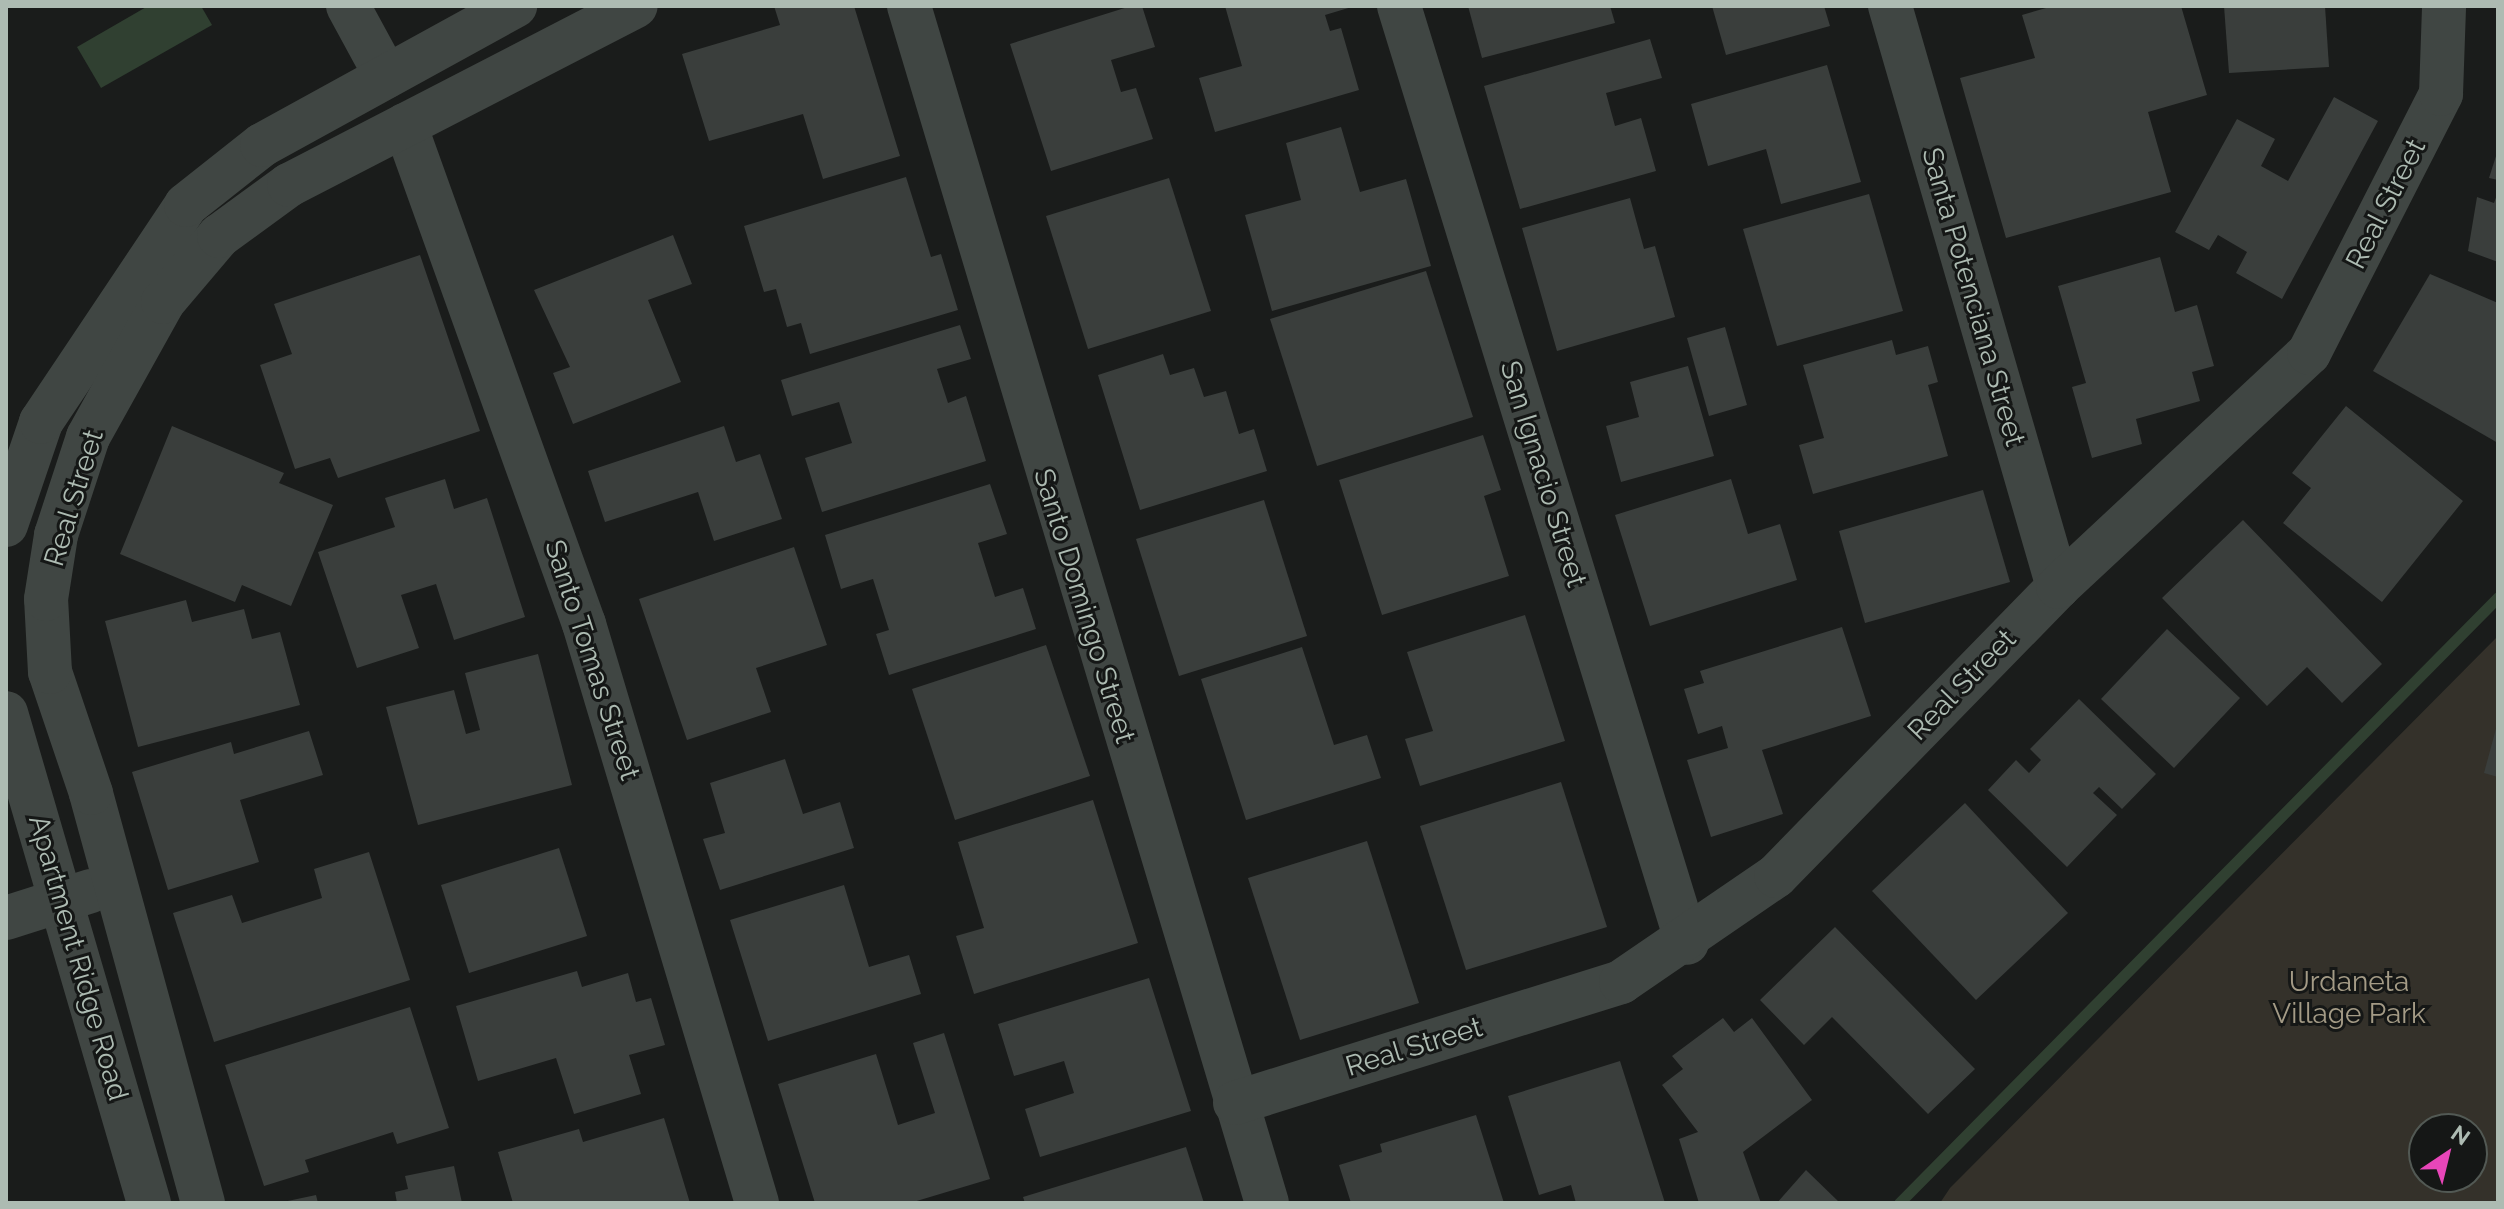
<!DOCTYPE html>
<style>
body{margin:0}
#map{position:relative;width:2504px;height:1209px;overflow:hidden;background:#1a1c1b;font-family:Raleway,sans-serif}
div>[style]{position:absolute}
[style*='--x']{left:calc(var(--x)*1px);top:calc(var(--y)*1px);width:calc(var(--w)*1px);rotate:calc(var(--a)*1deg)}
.green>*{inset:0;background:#34312a}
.water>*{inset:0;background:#304031}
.stream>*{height:11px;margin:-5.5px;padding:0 5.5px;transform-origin:5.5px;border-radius:5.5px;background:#304031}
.building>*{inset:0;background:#3a3e3c}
.minor>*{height:44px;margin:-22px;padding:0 22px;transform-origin:22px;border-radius:22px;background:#404643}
span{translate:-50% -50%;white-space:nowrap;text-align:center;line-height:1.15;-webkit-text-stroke:6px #151716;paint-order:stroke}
.street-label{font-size:28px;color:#adbbb2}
.park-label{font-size:28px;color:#a49b86}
.frame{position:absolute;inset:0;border:8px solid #adbbb2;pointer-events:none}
.north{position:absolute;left:2408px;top:1113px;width:80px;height:80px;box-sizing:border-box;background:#151716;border:2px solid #525954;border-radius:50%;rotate:35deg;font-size:22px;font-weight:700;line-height:32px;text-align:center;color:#adbbb2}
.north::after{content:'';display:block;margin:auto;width:28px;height:36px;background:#e846b9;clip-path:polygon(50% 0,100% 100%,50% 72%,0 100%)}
</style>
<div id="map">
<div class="green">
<i style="clip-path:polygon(evenodd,2498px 636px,2498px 1203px,1940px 1203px,1950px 1188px,2498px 636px,2424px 1129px,2472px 1129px,2472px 1177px,2424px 1177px,2424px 1129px)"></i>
</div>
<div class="water">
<i style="clip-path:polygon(148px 6px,201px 6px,212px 25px,101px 88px,77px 47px)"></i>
</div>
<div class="stream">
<i style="--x:1899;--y:1203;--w:852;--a:-45.33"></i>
</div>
<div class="building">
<i style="clip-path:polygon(774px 6px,854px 6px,900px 156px,823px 179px,803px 114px,709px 141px,682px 54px,780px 25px)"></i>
<i style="clip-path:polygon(1131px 6px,1142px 6px,1155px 47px,1111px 60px,1121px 92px,1136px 88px,1153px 139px,1051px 171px,1010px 44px)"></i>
<i style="clip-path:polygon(1225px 6px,1355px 6px,1325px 15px,1330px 31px,1341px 28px,1359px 90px,1215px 132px,1199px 78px,1242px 66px)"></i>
<i style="clip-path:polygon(1468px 6px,1610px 6px,1615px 23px,1482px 58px)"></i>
<i style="clip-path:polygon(1712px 6px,1824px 6px,1830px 26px,1726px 55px)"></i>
<i style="clip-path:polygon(2053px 6px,2181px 6px,2207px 95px,2148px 112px,2171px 192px,2006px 238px,1960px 78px,2035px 58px,2022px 15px)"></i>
<i style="clip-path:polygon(2224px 6px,2325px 6px,2329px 67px,2229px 73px)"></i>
<i style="clip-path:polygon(1650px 39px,1662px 78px,1606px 93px,1615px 126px,1641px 118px,1656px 171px,1520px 209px,1484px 86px)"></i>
<i style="clip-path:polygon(1827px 65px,1861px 182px,1781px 204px,1766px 149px,1708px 166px,1691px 104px)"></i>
<i style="clip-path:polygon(2334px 97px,2378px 121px,2282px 299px,2236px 273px,2247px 252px,2218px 235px,2209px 250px,2175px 232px,2237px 119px,2275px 139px,2261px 166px,2288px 181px)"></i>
<i style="clip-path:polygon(1341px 127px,1360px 192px,1406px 179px,1431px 266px,1272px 311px,1245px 215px,1301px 200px,1286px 143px)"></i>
<i style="clip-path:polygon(2497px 153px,2498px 153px,2498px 180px,2489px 178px)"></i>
<i style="clip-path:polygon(906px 177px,931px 257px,941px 254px,958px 310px,810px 354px,801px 323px,787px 327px,776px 289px,764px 292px,744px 226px)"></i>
<i style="clip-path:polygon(1169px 178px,1211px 311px,1088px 349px,1046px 216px)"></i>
<i style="clip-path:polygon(2498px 192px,2498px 262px,2468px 251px,2477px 197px,2494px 203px)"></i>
<i style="clip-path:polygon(1869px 194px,1903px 311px,1777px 346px,1743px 229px)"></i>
<i style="clip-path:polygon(1630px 198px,1644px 249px,1655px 246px,1675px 317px,1557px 351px,1522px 228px)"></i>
<i style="clip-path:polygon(673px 235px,692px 284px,648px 300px,681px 382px,573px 424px,553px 373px,570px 367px,534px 290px)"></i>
<i style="clip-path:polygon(420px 255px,480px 431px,338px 478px,330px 458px,295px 469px,260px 365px,292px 354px,274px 304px)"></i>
<i style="clip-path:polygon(2160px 257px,2175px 312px,2197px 305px,2214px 366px,2192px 372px,2200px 401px,2136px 419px,2142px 444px,2092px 458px,2072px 387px,2086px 383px,2058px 286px)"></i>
<i style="clip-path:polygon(1426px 271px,1473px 417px,1317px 466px,1270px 319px)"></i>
<i style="clip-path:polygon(2430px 274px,2498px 303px,2498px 443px,2373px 371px)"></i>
<i style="clip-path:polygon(960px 325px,971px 359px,937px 369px,948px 403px,966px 396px,986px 461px,822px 512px,805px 458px,852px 443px,839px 402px,792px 416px,781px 380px)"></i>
<i style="clip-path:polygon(1725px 327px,1747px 405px,1709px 416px,1687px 338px)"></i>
<i style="clip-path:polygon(1892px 340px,1896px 355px,1928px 346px,1938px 382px,1928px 385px,1948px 456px,1813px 494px,1799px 445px,1824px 438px,1803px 365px)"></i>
<i style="clip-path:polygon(1163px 354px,1170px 375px,1194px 368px,1204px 397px,1226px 391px,1239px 434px,1254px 429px,1267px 471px,1140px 510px,1098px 375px)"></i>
<i style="clip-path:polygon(1688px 366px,1714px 456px,1621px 482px,1606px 426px,1639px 417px,1630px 382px)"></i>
<i style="clip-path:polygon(2346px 406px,2463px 501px,2382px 602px,2283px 523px,2311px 488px,2292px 473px)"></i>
<i style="clip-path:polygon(172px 426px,284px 473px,279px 483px,333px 505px,291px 606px,242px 585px,235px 602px,120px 554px)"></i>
<i style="clip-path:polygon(724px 426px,736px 462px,760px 454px,782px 519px,714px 541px,698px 492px,605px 522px,588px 471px)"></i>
<i style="clip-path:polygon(1483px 435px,1501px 490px,1484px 496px,1509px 576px,1382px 615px,1339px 480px)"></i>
<i style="clip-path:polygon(445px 479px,454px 509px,487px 498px,525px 617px,454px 640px,436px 584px,401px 595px,419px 648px,357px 668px,318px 552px,395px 527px,385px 498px)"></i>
<i style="clip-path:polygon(1731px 479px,1748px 534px,1780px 524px,1797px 580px,1650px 626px,1615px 515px)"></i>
<i style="clip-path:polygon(990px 484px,1007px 534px,978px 543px,995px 597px,1023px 588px,1036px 629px,889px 675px,876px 634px,889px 630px,873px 579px,841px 589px,825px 535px)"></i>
<i style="clip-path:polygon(1983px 490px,2010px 582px,1865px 623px,1839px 531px)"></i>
<i style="clip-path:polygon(1264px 500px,1307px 636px,1179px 676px,1136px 539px)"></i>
<i style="clip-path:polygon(2243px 520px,2382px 664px,2342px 703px,2307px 667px,2267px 706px,2162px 598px)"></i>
<i style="clip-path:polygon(794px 547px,827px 645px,756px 668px,771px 712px,687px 740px,639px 599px)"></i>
<i style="clip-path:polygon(186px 600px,192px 622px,244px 609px,252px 639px,280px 632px,300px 705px,138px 747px,105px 621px)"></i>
<i style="clip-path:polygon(1525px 615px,1565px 741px,1420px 786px,1405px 739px,1433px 731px,1407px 652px)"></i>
<i style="clip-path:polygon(1842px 627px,1871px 716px,1762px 750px,1783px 814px,1711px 837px,1687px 760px,1728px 748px,1722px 726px,1698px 734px,1684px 689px,1704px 683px,1700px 671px)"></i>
<i style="clip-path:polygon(2167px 629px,2240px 698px,2174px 768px,2101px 699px)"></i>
<i style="clip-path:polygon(1046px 645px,1090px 776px,955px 820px,912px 689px)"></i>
<i style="clip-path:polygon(1302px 647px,1334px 745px,1367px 735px,1381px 778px,1246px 820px,1201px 679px)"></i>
<i style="clip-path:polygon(538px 654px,572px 785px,418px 825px,386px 707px,454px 690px,466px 734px,480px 730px,465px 673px)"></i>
<i style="clip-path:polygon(2079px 699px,2156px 774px,2122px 809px,2099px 787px,2093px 793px,2117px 815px,2067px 867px,1988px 790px,2016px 760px,2029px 773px,2041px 760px,2030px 749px)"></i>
<i style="clip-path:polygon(2497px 725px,2498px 725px,2498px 777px,2484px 773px)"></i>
<i style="clip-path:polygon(309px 731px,323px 775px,240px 800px,259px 862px,168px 890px,132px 772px,231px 742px,234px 754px)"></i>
<i style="clip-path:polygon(785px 759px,803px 814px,840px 802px,854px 848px,720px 890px,703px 839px,725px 833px,710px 783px)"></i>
<i style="clip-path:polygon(1561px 782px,1607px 927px,1466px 970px,1420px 826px)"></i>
<i style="clip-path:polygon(1093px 800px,1138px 943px,974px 994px,956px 936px,984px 928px,958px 842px)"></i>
<i style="clip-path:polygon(1965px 803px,2068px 913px,1976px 1000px,1872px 891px)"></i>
<i style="clip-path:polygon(1367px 841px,1419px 1003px,1300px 1040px,1248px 878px)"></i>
<i style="clip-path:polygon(559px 848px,587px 936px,469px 973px,441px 885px)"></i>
<i style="clip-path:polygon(369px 852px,410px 980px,214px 1042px,173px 913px,232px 895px,242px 923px,322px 898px,314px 869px)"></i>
<i style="clip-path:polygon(844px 885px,869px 967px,909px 955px,921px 994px,768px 1041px,730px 920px)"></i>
<i style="clip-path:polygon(1835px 927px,1975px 1069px,1928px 1114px,1832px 1017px,1804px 1045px,1760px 1000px)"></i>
<i style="clip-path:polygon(577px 971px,582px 987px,628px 973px,636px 1002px,651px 998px,665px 1045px,629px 1055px,641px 1094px,574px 1114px,556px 1058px,478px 1081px,456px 1006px)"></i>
<i style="clip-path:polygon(1149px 978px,1191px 1111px,1040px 1157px,1025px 1109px,1074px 1093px,1064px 1061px,1014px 1076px,998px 1024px)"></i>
<i style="clip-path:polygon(410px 1007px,449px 1128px,397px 1144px,393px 1132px,305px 1160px,309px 1172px,264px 1186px,225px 1065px)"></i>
<i style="clip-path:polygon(1723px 1018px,1734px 1032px,1752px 1018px,1812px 1100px,1743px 1152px,1761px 1203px,1699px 1203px,1679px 1139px,1698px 1132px,1662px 1085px,1683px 1069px,1672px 1056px)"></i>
<i style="clip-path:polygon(944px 1033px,990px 1179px,910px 1203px,815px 1203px,778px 1084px,876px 1054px,898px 1125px,935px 1113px,913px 1043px)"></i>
<i style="clip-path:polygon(1620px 1061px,1665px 1203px,1576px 1203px,1571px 1185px,1539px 1195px,1508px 1096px)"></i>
<i style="clip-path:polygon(1476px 1115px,1504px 1203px,1351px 1203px,1339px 1165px,1382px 1152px,1380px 1144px)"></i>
<i style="clip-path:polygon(664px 1118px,690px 1203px,513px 1203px,498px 1152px,579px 1129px,583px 1142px)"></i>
<i style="clip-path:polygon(1186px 1147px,1204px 1203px,1025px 1203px,1023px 1197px)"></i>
<i style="clip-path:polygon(454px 1166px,462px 1203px,397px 1203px,395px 1192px,408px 1189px,405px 1176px)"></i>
<i style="clip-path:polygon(1806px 1170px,1840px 1203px,1777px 1203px)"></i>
<i style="clip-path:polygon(316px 1195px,318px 1203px,283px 1203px,283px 1202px)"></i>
</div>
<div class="minor">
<i style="--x:348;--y:6;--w:80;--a:61.5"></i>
<i style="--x:909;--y:6;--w:1249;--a:73.35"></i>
<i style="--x:1399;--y:6;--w:980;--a:72.91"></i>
<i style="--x:1890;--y:6;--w:605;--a:73.87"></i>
<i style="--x:405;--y:125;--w:530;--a:70.27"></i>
<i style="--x:584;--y:624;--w:604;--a:73.36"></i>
<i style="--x:6;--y:525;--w:109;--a:-71.2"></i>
<i style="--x:41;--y:422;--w:261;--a:-56.2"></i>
<i style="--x:186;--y:205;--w:97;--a:-38.3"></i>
<i style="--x:262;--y:145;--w:289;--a:-28.8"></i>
<i style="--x:6;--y:713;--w:510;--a:73.73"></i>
<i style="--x:6;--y:918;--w:89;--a:-17.6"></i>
<i style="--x:1235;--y:1103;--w:405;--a:-17.4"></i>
<i style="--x:1621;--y:982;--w:188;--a:-34.4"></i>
<i style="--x:1776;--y:876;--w:404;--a:-45.7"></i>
<i style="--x:2058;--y:587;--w:343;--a:-43"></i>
<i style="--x:2309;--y:353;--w:291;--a:-63"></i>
<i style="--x:2441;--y:94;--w:88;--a:-88"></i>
<i style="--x:203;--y:1203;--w:425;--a:-105.3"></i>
<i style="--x:91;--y:793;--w:128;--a:-108.7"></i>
<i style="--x:50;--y:672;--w:73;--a:-93.1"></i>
<i style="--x:46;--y:599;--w:65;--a:-81.1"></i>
<i style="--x:56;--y:535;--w:103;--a:-71.9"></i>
<i style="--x:88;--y:437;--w:154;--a:-60.9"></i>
<i style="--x:163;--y:302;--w:87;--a:-49.7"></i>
<i style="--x:219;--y:236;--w:87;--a:-36.1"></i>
<i style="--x:289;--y:185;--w:390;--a:-27.3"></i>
</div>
<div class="street-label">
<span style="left:2386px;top:204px;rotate:-63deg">Real Street</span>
<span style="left:1973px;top:297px;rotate:74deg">Santa Potenciana Street</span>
<span style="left:1543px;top:474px;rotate:73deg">San Ignacio Street</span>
<span style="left:74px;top:498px;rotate:-73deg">Real Street</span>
<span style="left:1084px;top:606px;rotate:73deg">Santo Domingo Street</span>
<span style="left:592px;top:660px;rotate:72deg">Santo Tomas Street</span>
<span style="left:1962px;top:685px;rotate:-46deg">Real Street</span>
<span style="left:78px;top:958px;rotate:74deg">Apartment Ridge Road</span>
<span style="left:1414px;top:1047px;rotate:-17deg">Real Street</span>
</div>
<div class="park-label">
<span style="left:2349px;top:998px">Urdaneta<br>Village Park</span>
</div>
<div class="frame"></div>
<div class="north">N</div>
</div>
